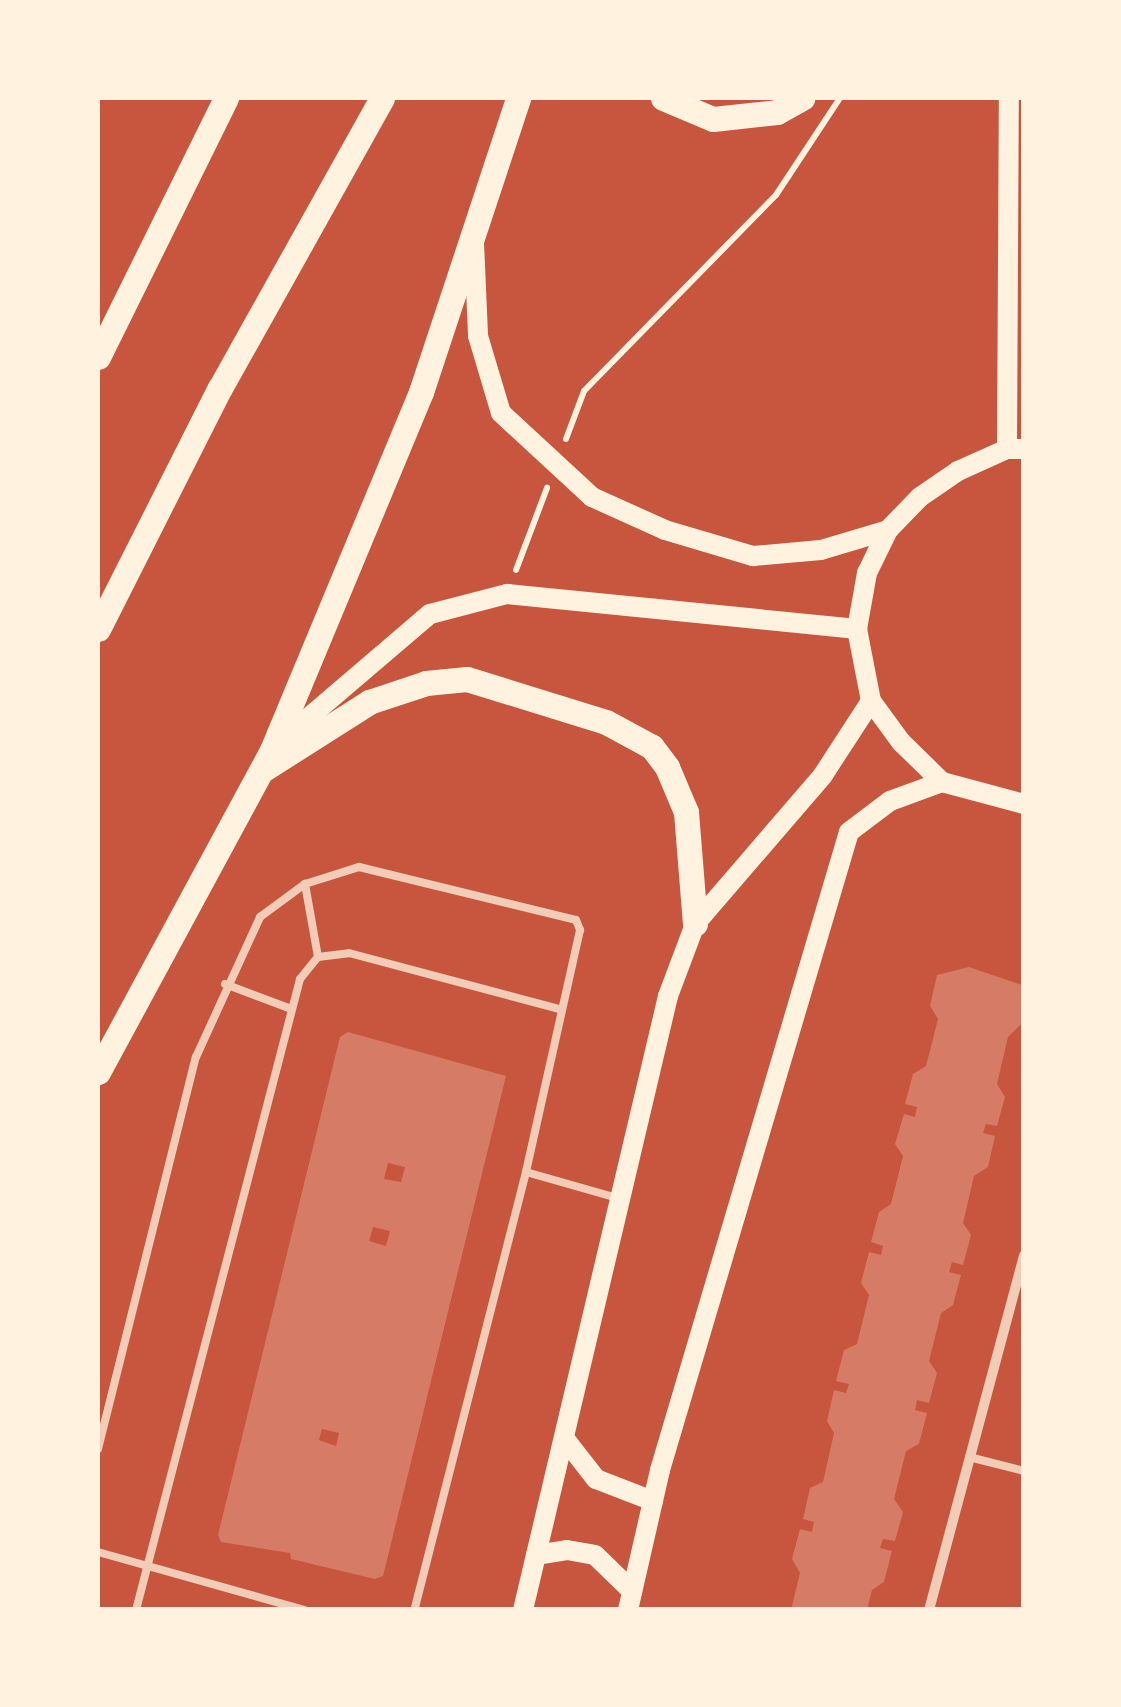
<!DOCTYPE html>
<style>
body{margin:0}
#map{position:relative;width:1121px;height:1707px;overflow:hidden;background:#c8553d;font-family:Merriweather,serif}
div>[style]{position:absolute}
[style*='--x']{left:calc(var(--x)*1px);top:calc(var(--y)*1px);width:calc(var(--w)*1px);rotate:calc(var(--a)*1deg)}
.building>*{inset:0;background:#d67c66}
.path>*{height:6px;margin:-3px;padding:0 3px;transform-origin:3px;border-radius:3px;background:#fff3e0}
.service>*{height:8px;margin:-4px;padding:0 4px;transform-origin:4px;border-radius:4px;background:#f1ccb7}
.minor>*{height:10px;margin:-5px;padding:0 5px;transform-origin:5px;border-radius:5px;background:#f1ccb7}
.secondary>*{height:20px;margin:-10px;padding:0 10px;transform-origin:10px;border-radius:10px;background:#fff3e0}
.primary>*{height:25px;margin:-12.5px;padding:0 12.5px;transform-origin:12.5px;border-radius:12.5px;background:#fff3e0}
span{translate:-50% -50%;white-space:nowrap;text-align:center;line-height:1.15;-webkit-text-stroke:8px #fff3e0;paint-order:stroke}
.frame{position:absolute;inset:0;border:100px solid #fff3e0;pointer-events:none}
</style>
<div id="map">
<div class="building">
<i style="clip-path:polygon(969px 967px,1022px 985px,1024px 1021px,1008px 1037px,997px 1084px,1005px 1097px,997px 1126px,986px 1124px,983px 1133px,995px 1136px,988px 1167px,974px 1176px,963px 1223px,971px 1235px,963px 1265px,952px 1262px,949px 1272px,961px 1275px,953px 1305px,941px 1313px,929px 1361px,937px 1373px,929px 1403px,917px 1400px,915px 1410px,927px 1413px,919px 1444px,906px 1451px,894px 1499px,903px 1512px,895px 1541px,883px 1539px,880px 1548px,892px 1551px,884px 1582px,872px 1590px,867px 1610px,791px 1610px,800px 1573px,792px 1559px,800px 1529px,812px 1532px,814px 1522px,803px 1519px,810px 1488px,823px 1482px,834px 1433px,827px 1421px,834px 1390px,846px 1393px,849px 1384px,836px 1381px,844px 1350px,857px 1344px,869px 1295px,861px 1283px,869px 1252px,881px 1255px,883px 1246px,871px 1242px,879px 1212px,891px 1204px,903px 1156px,895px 1144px,904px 1114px,915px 1117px,917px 1107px,905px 1104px,913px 1074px,926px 1066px,938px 1019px,930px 1006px,937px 975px)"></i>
<i style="clip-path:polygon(evenodd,348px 1032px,506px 1076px,383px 1576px,375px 1579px,291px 1559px,290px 1553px,221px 1542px,218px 1535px,340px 1037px,348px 1032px,388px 1163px,405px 1167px,401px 1182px,384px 1179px,388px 1163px,348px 1032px,373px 1227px,390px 1231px,386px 1246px,369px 1241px,373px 1227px,348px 1032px,322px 1429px,339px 1433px,336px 1446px,319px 1440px,322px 1429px)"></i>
</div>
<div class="path">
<i style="--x:566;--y:439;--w:51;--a:-69.4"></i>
<i style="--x:584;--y:391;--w:274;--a:-45.6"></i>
<i style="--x:776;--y:195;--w:116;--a:-56.6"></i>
<i style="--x:516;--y:570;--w:88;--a:-69.3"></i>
</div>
<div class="service">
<i style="--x:305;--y:884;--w:74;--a:79.9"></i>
<i style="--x:225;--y:984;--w:71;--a:20.7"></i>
<i style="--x:526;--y:1172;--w:95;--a:15.9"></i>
<i style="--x:98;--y:1449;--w:404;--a:-76"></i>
<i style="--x:196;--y:1057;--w:154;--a:-65.4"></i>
<i style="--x:260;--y:917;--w:56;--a:-36.3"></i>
<i style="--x:305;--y:884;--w:57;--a:-17.5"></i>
<i style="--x:359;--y:867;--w:223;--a:13.7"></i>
<i style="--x:576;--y:920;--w:11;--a:68"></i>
<i style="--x:580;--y:930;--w:248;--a:102.6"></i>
<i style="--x:526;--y:1172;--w:452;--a:104.3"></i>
<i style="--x:969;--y:1457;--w:57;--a:14.3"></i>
<i style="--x:98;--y:1552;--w:214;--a:15.7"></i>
<i style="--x:136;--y:1610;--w:652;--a:-75.43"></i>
<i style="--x:300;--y:979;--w:28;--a:-51"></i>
<i style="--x:318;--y:957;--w:31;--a:-7"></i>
<i style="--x:349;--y:953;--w:217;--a:14.9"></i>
</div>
<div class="minor">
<i style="--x:929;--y:1610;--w:367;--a:-75"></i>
</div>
<div class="secondary">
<i style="--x:474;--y:243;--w:93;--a:87.5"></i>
<i style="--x:478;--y:336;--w:80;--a:73.4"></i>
<i style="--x:501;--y:413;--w:124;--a:42.7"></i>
<i style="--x:592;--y:497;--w:80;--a:24.3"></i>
<i style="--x:665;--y:530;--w:92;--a:16.5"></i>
<i style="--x:753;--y:556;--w:68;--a:-5"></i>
<i style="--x:821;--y:550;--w:70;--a:-16.6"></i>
<i style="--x:1007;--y:449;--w:351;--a:-89.7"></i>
<i style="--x:1024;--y:449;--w:17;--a:180"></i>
<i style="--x:1007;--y:449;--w:54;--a:155.8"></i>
<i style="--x:958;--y:471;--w:46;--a:145.6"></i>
<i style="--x:920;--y:497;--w:46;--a:134.1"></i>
<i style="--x:888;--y:530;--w:48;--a:116"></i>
<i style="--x:867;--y:573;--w:57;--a:100.1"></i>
<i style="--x:857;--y:629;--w:73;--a:79"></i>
<i style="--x:871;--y:701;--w:51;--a:53.8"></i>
<i style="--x:901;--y:742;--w:57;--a:44.3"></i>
<i style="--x:942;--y:782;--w:85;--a:15"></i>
<i style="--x:273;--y:748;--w:206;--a:-40.5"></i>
<i style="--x:430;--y:614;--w:80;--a:-14.6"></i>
<i style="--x:507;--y:594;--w:352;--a:5.7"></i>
<i style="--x:564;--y:1438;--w:52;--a:52"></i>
<i style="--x:596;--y:1479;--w:61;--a:21.1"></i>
<i style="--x:536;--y:1555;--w:31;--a:-9"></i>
<i style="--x:567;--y:1550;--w:28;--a:10"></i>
<i style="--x:595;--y:1555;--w:52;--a:44.2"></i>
<i style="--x:523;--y:1610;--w:631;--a:-76.71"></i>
<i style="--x:668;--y:996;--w:77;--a:-69.4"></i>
<i style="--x:695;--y:924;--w:196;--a:-49.3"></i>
<i style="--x:823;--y:775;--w:88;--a:-57"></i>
<i style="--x:628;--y:1610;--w:144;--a:-77.1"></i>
<i style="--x:660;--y:1470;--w:665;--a:-73.5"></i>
<i style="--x:849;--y:832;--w:51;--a:-37.1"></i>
<i style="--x:890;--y:801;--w:55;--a:-20.1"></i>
</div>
<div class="primary">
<i style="--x:663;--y:98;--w:54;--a:22.8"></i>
<i style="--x:713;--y:119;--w:64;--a:-6.2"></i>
<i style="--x:777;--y:112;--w:29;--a:-29"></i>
<i style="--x:98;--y:357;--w:289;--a:-63.7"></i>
<i style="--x:98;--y:629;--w:270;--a:-63.2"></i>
<i style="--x:220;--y:388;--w:332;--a:-60.8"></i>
<i style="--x:264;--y:769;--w:125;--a:-32.5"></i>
<i style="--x:369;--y:702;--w:60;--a:-18.4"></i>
<i style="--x:426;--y:683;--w:41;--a:-5.6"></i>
<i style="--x:467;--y:679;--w:145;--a:17.2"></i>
<i style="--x:606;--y:722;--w:52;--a:28.5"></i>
<i style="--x:652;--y:747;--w:25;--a:53"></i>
<i style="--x:667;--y:767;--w:49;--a:67.1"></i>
<i style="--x:686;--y:812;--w:112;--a:85.4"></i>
<i style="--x:98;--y:1072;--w:366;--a:-61.6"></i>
<i style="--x:272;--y:750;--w:388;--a:-67.4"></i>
<i style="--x:421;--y:392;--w:310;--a:-71.7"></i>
</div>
<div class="frame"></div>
</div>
